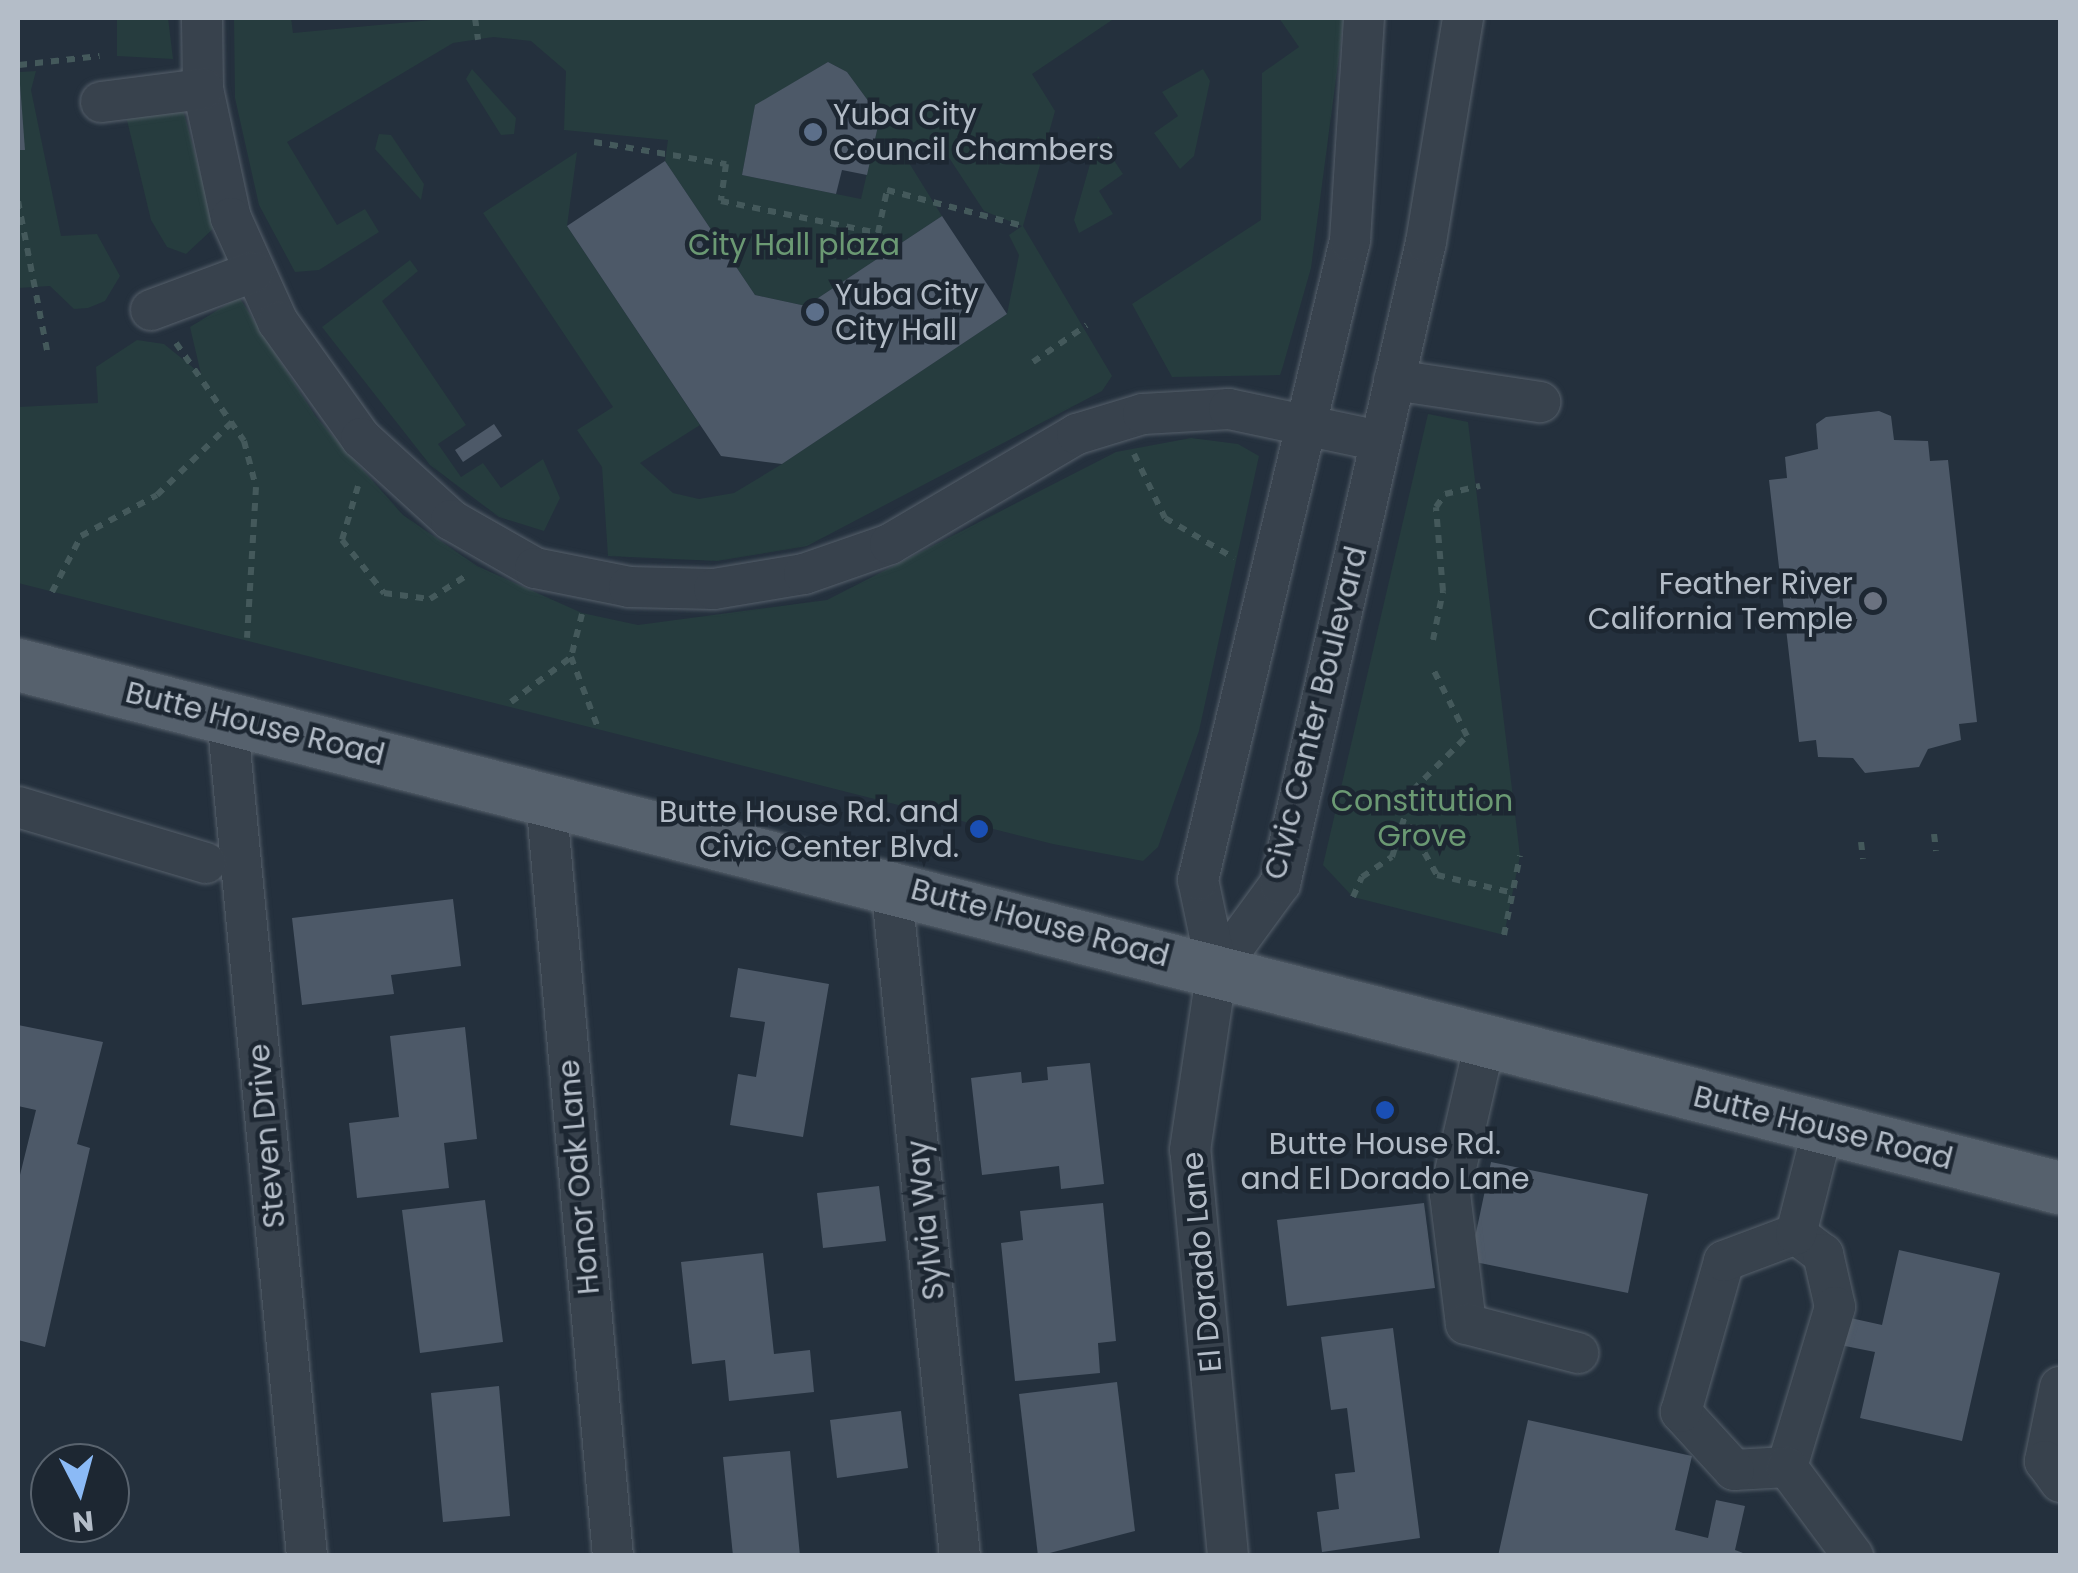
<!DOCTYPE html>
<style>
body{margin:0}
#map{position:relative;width:2078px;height:1573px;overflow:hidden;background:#24303d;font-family:Poppins,sans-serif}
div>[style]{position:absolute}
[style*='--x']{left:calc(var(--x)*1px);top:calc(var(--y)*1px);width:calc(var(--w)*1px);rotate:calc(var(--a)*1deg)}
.green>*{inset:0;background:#263c3e}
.building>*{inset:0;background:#4d5968}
.path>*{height:6px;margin-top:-3px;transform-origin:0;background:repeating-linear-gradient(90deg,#44595b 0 8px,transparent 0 16px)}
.roads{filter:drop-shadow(0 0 2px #56606b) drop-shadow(0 0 2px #56606b)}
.minor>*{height:40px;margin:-20px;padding:0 20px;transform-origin:20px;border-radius:20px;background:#38424d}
.major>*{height:52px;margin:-26px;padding:0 26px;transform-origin:26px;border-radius:26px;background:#56616d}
.dots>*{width:28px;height:28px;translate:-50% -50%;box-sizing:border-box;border:5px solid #1d2732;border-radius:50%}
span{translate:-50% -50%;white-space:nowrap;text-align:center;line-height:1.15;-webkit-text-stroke:9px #1d2732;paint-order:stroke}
.poi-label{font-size:30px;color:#b4bdc8}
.left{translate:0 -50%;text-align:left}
.right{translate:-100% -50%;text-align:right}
.park-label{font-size:30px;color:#6b9973}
.street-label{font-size:30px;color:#b4bdc8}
.frame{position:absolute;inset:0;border:20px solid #b4bdc8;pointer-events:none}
.north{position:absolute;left:30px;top:1443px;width:100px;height:100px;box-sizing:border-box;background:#1d2732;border:2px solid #59636e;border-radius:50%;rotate:174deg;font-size:28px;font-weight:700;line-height:40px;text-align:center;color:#b4bdc8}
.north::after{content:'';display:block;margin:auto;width:35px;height:45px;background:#8bbaf6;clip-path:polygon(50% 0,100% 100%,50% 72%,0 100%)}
</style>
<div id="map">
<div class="green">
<i style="clip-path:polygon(117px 18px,168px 18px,173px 59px,117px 56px)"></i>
<i style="clip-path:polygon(evenodd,234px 18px,291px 18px,293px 33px,453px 18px,1115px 18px,1032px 74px,1055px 111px,1023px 226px,1112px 376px,1102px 391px,807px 546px,717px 561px,608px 556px,602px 467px,577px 430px,613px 407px,483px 213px,577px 152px,567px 226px,700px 425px,640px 463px,673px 493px,699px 499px,734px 493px,782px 464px,1007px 314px,1019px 255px,1009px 235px,1022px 226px,984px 211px,936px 138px,906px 158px,942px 216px,806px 306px,755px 295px,665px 161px,668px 140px,564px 130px,566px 71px,531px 41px,493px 37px,453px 43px,287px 142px,337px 225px,365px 209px,379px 232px,319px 270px,295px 272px,259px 205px,235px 98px,234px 18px,828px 62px,847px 72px,880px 117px,861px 199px,742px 175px,755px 106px,828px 62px)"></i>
<i style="clip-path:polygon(1279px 18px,1344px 18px,1311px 268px,1283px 366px,1280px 375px,1172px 377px,1132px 304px,1261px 220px,1262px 73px,1299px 47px)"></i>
<i style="clip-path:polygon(472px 69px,516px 118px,514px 134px,501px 135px,466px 79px)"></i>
<i style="clip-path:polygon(1203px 69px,1210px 81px,1194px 156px,1180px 169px,1154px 133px,1178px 116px,1162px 92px)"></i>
<i style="clip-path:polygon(36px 71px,31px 90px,61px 236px,97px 234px,120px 276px,105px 301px,88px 308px,74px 309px,50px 286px,18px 288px,20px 72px)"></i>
<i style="clip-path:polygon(180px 99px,215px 227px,186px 254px,167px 247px,151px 220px,127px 120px)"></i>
<i style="clip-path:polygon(379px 134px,391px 135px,424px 184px,421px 200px,375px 149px)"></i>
<i style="clip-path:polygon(1098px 136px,1123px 174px,1099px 191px,1113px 214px,1079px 233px,1074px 220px)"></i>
<i style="clip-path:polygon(410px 260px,418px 271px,382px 301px,466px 425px,438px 444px,461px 477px,483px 463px,501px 488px,543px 459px,560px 498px,544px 531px,499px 517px,430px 465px,322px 327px)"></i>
<i style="clip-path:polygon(239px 297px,316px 417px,403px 515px,477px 566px,582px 613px,638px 625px,827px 600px,1116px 452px,1191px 438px,1238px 444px,1259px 456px,1199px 731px,1158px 847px,1143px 861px,1053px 844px,18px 583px,18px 407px,98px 403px,96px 367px,137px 340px,164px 344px,201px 374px,190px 327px)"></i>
<i style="clip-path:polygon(1428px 414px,1468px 422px,1520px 856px,1504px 935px,1353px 897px,1323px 865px)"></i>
</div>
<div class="building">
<i style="clip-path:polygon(828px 62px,847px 72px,880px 117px,867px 175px,842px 170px,836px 194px,742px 175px,755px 105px)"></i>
<i style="clip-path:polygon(18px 84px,20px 84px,25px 150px,18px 150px)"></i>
<i style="clip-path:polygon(665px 161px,755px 295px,806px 306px,942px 216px,1007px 314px,782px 464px,721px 456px,567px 226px)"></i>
<i style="clip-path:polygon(1879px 411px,1891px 416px,1894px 440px,1928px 441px,1930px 461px,1948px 460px,1977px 722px,1959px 724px,1961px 740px,1928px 749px,1919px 767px,1865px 773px,1853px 758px,1818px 757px,1816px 740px,1799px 742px,1769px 480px,1787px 478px,1785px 457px,1818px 449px,1816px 424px,1826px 417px)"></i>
<i style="clip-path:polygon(494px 424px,502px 436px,463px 462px,455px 450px)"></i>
<i style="clip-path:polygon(453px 899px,461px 966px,391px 975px,394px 994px,302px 1005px,292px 918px)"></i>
<i style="clip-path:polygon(738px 968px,829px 984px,803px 1137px,730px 1125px,738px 1074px,756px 1077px,765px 1022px,730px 1017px)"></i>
<i style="clip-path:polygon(18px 1025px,103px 1042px,77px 1144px,90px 1148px,45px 1347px,18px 1340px,18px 1183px,36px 1110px,18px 1106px)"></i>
<i style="clip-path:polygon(465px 1027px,477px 1139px,444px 1143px,449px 1188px,357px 1198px,349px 1123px,399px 1117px,390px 1036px)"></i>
<i style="clip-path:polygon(1090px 1063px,1104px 1184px,1061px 1189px,1059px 1166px,982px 1175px,971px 1078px,1021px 1072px,1022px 1083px,1048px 1080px,1047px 1067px)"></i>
<i style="clip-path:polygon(1491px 1162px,1648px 1194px,1628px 1293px,1470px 1261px)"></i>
<i style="clip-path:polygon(879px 1186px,886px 1241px,823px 1248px,817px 1193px)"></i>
<i style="clip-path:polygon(485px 1200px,503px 1342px,420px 1353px,402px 1210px)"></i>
<i style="clip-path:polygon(1103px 1203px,1116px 1341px,1098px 1343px,1100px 1373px,1015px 1381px,1001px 1243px,1023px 1240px,1020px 1211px)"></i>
<i style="clip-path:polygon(1424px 1203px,1435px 1288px,1287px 1306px,1277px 1220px)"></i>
<i style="clip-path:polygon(1899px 1250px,2000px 1273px,1962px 1441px,1860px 1418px,1875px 1352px,1840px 1345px,1846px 1317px,1882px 1325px)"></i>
<i style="clip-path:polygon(763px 1253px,774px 1354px,810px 1350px,814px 1392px,729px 1401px,725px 1360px,692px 1364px,681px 1262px)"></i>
<i style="clip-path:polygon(1393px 1328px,1420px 1538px,1322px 1552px,1317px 1512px,1339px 1509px,1335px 1474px,1355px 1472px,1347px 1408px,1331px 1410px,1321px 1337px)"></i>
<i style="clip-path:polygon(1117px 1382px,1135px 1531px,1038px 1556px,1019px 1394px)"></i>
<i style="clip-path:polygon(499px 1386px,510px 1516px,443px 1522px,431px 1393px)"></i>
<i style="clip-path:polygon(901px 1411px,908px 1468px,837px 1478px,830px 1420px)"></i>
<i style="clip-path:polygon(1528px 1420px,1692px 1456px,1675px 1530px,1708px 1538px,1716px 1500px,1745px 1506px,1735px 1550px,1751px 1556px,1498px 1556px)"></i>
<i style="clip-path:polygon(790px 1451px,800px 1556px,733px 1556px,723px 1457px)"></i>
</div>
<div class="path">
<i style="--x:475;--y:18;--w:22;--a:82"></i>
<i style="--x:19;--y:65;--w:81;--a:-6.4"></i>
<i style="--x:594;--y:142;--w:134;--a:9.5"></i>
<i style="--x:726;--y:164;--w:37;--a:98"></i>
<i style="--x:721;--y:201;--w:160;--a:11.5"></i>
<i style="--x:878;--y:233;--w:44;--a:-78.2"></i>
<i style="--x:887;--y:190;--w:141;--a:14.8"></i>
<i style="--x:18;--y:201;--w:152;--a:79"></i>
<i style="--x:176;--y:343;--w:119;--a:55.2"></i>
<i style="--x:244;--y:441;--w:48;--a:75.4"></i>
<i style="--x:256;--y:487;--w:151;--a:93.4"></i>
<i style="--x:1033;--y:362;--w:65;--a:-34.4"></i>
<i style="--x:1134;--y:454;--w:71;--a:64.2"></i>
<i style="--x:1165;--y:518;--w:80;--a:30.1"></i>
<i style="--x:358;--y:486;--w:56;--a:106.5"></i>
<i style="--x:342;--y:540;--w:68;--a:51.6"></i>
<i style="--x:384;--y:593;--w:46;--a:7.4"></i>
<i style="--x:430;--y:599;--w:46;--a:-32.7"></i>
<i style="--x:52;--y:592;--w:63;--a:-62.6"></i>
<i style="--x:81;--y:536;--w:86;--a:-28.3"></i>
<i style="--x:157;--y:495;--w:105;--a:-44.2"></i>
<i style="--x:582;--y:614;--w:44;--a:104.3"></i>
<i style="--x:571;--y:657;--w:73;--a:69.1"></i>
<i style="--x:1433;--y:640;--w:50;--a:-78.5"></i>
<i style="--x:1443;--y:591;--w:84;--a:-94.8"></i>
<i style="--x:1436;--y:507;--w:16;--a:-55"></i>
<i style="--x:1445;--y:494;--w:36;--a:-13"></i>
<i style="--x:511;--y:702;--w:74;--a:-36.7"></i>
<i style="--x:1409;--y:825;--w:57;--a:60.8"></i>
<i style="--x:1437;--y:875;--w:78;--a:13.3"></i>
<i style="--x:1934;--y:834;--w:17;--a:83"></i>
<i style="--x:1861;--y:842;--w:17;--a:83"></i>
<i style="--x:1353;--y:897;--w:22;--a:-66"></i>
<i style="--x:1362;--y:877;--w:36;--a:-34"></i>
<i style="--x:1392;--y:857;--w:70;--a:-72.6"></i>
<i style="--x:1413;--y:790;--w:76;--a:-45"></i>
<i style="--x:1467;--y:736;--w:77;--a:-116.9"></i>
<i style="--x:1504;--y:935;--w:81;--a:-78.6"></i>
</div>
<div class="roads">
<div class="minor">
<i style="--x:202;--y:18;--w:71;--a:89.2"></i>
<i style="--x:203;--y:89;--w:132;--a:77.8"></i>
<i style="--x:231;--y:218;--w:114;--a:65.7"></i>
<i style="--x:278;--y:322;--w:143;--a:54.4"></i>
<i style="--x:361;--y:438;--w:122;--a:42.3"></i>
<i style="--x:451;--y:520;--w:97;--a:29.7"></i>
<i style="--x:535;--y:568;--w:96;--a:11.4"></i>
<i style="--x:629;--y:587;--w:85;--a:1.3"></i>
<i style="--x:714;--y:589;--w:91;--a:-9.5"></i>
<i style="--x:804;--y:574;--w:91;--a:-19.2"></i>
<i style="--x:890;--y:544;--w:217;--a:-30.5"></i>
<i style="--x:1077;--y:434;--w:69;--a:-16.9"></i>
<i style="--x:1143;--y:414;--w:86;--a:-3.3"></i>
<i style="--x:1229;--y:409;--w:154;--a:12"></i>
<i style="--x:101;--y:102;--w:103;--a:-7.3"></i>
<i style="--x:151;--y:310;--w:109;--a:-20.4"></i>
<i style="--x:1394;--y:380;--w:148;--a:8.6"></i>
<i style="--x:227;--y:716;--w:844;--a:84.56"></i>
<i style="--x:546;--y:798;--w:761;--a:84.95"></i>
<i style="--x:18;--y:807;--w:196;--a:16.6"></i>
<i style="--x:891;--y:884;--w:676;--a:84.14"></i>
<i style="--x:1217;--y:970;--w:107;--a:-53.8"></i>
<i style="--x:1280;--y:884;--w:658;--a:-77.19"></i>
<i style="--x:1426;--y:242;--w:227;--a:-80.6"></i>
<i style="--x:1485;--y:1042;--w:156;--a:103"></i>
<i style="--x:1450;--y:1194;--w:131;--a:83"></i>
<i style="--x:1466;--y:1324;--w:116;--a:14.5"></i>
<i style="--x:1796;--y:1234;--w:34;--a:37"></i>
<i style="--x:1823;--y:1254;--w:54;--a:77.2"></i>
<i style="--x:1835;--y:1307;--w:167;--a:106.7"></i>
<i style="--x:1787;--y:1467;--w:53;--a:176.8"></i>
<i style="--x:1734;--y:1470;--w:79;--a:-132.4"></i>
<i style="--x:1681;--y:1412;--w:157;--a:-74.1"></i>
<i style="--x:1724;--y:1261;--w:77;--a:-20.6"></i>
<i style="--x:1796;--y:1234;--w:109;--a:-75.7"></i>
<i style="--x:2060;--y:1387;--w:76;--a:101.5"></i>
<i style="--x:2045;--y:1461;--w:26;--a:54"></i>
<i style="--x:1787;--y:1467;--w:111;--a:53.4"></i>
<i style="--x:1228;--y:1556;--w:408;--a:-95.3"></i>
<i style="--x:1190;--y:1150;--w:182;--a:-81.5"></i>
<i style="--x:1217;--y:970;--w:92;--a:-101.9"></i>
<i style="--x:1198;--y:880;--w:658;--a:-76.64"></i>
<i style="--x:1350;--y:240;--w:222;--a:-86.4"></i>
</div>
<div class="major">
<i style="--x:18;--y:665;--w:2108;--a:14.37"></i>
</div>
</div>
<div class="dots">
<i style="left:813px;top:132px;background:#5c6f8a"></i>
<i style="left:815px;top:312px;background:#5c6f8a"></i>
<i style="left:1873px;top:601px;background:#6b7280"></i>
<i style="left:979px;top:829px;background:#1a4fb4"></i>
<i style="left:1385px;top:1110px;background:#1a4fb4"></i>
</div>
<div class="poi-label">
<span class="left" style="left:833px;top:132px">Yuba City<br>Council Chambers</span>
<span class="left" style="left:835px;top:312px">Yuba City<br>City Hall</span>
<span class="right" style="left:1853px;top:601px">Feather River<br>California Temple</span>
<span class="right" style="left:959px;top:829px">Butte House Rd. and<br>Civic Center Blvd.</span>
<span style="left:1385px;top:1161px">Butte House Rd.<br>and El Dorado Lane</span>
</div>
<div class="park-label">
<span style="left:794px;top:245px">City Hall plaza</span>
<span style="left:1422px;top:818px">Constitution<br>Grove</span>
</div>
<div class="street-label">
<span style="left:1316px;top:713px;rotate:-76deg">Civic Center Boulevard</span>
<span style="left:255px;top:724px;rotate:14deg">Butte House Road</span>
<span style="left:1040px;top:923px;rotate:15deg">Butte House Road</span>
<span style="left:1823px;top:1128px;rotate:14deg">Butte House Road</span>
<span style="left:267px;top:1136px;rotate:-95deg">Steven Drive</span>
<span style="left:579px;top:1177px;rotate:-95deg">Honor Oak Lane</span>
<span style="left:926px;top:1220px;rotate:-96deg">Sylvia Way</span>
<span style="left:1202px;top:1262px;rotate:-95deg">El Dorado Lane</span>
</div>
<div class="frame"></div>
<div class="north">N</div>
</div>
